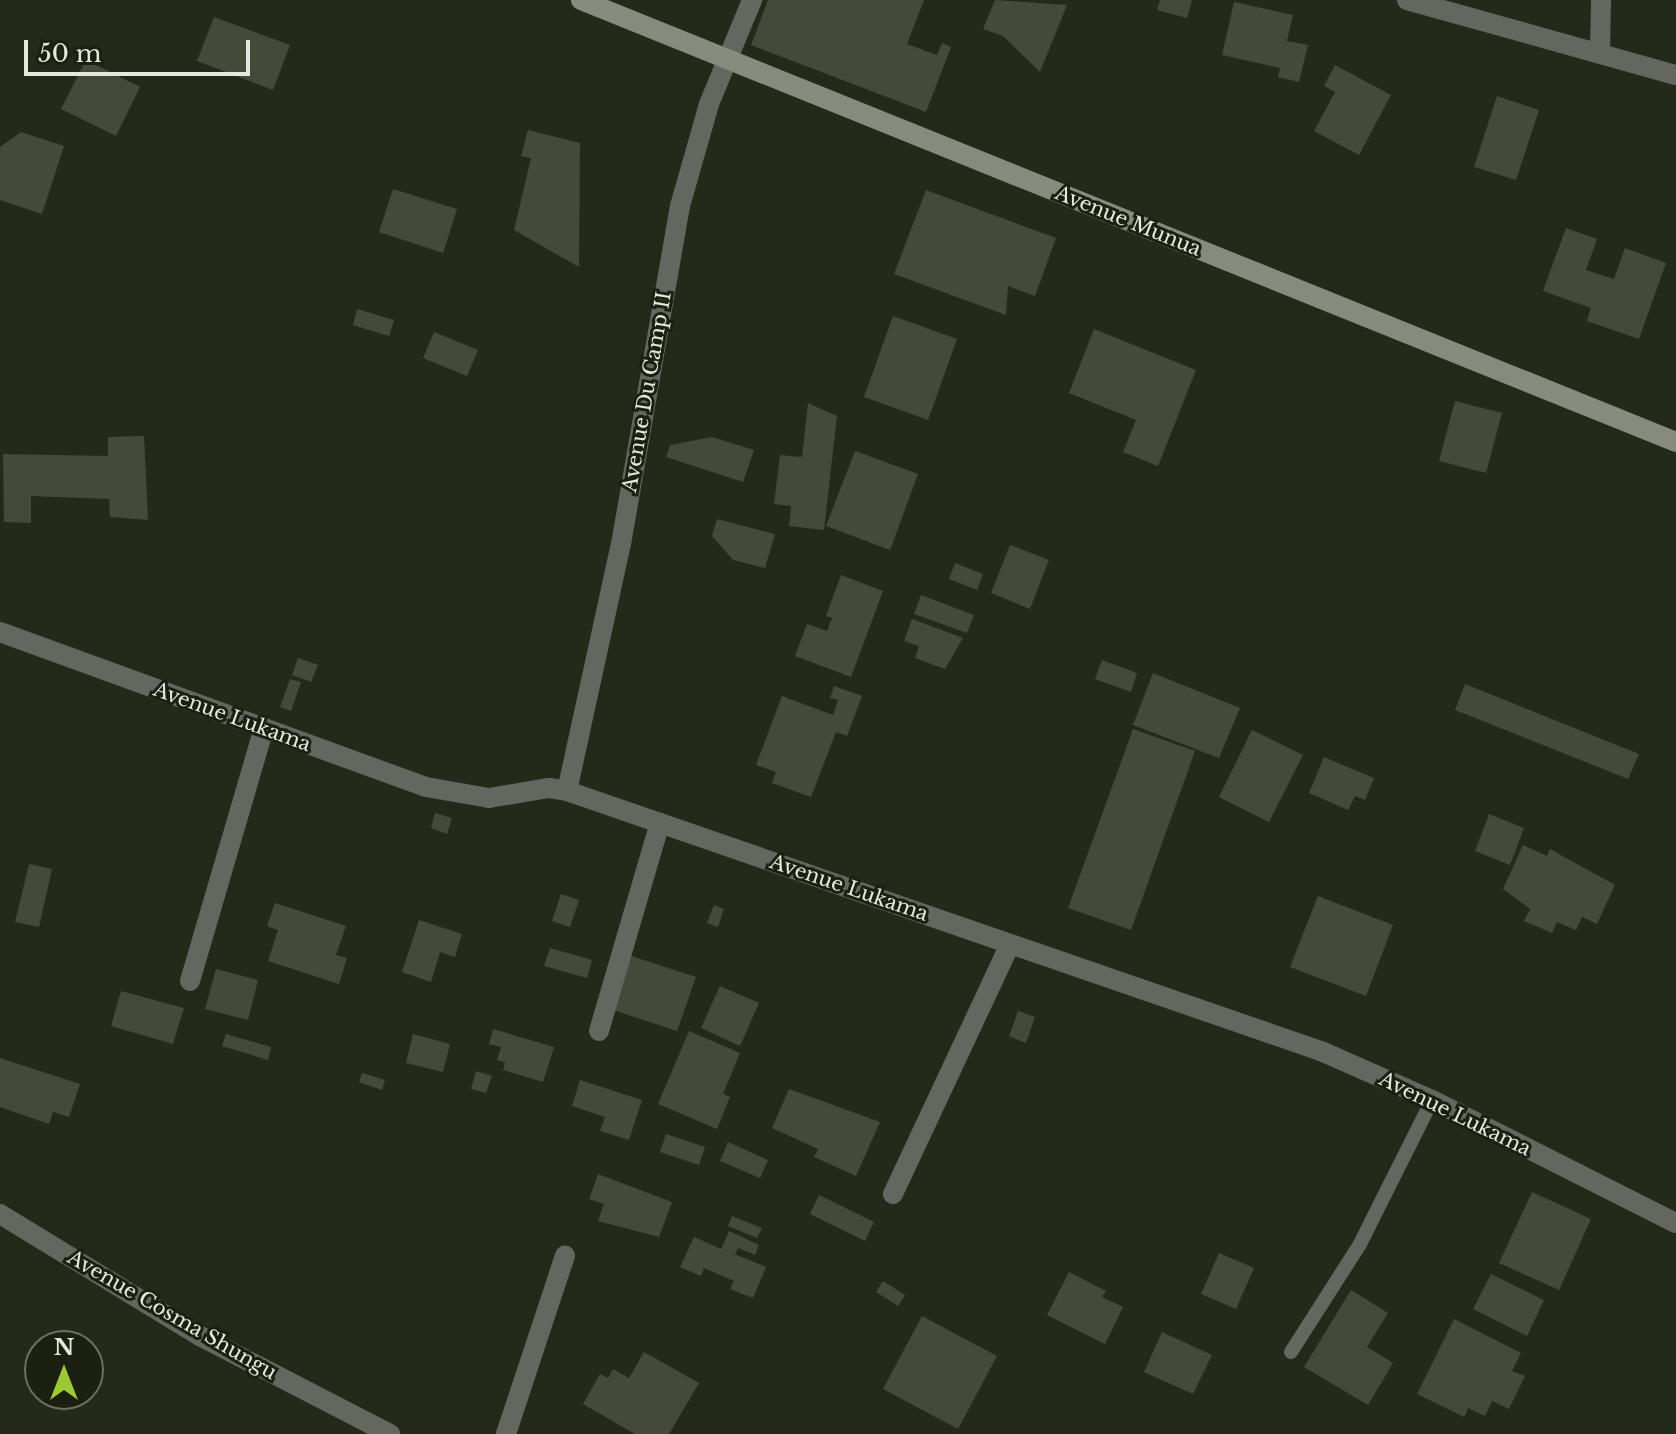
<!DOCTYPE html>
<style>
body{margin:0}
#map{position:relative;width:1676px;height:1434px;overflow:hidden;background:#242a1a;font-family:"Libre Baskerville",serif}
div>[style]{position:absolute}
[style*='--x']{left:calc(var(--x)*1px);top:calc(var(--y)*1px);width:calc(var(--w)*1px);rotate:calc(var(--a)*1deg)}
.building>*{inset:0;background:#444a39}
.service>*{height:14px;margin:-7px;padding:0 7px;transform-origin:7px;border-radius:7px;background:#64675f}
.minor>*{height:20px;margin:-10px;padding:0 10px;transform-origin:10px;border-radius:10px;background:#64675f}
.secondary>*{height:20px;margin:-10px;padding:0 10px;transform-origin:10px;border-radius:10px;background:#868b7e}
span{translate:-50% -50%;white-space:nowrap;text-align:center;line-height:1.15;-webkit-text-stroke:6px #1b2011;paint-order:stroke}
.street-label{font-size:20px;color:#e4e8de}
.north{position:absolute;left:24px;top:1330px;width:80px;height:80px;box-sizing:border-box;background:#1b2011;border:2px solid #6b7063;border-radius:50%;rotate:0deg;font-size:22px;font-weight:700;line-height:32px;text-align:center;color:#e4e8de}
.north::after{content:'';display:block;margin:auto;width:28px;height:36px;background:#9cca32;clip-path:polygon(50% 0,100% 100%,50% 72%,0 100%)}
.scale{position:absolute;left:24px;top:40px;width:226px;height:36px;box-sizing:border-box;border:4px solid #e4e8de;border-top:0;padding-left:10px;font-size:24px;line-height:28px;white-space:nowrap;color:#e4e8de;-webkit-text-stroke:6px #1b2011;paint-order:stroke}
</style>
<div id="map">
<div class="building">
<i style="clip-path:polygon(768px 0,924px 0,907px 44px,937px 55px,942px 43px,951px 47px,926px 112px,751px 45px)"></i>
<i style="clip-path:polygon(995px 0,1067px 5px,1040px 72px,1003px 36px,983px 29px)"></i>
<i style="clip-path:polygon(1160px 0,1192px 0,1187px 18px,1157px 10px)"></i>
<i style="clip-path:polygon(1234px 2px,1293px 15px,1287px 41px,1308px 45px,1299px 82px,1278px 77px,1280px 68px,1222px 55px)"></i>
<i style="clip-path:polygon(214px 17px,290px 45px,273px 90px,197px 61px)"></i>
<i style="clip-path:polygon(86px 60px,140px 87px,116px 136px,61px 109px)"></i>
<i style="clip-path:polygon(1335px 65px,1391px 95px,1359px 155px,1314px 131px,1335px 92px,1324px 86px)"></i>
<i style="clip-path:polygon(1497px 96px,1539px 110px,1516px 180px,1474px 167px)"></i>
<i style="clip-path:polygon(528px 130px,580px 143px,579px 267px,514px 230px,531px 158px,521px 156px)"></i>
<i style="clip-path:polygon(21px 132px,64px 146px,42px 214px,0 200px,0 147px)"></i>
<i style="clip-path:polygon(393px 189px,457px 209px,443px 253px,379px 232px)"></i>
<i style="clip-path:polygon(926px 190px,1056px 238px,1035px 296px,1008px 286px,1006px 315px,894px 274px)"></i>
<i style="clip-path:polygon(1566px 228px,1597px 239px,1586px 270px,1614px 279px,1625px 248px,1666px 263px,1639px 339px,1587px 321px,1591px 308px,1543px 291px)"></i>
<i style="clip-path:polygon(357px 309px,394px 320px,389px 336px,353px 325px)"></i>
<i style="clip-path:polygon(893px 316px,957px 339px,928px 420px,864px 397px)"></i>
<i style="clip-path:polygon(1094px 329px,1196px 370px,1158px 466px,1123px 452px,1136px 420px,1069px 393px)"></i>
<i style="clip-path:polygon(434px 332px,478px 350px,467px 376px,423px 358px)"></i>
<i style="clip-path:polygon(1455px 401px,1502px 413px,1486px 473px,1439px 461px)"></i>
<i style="clip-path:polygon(808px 403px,837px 416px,824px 530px,789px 526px,791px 506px,774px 504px,780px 455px,802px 457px)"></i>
<i style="clip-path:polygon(144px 436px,148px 520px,110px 517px,109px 499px,31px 496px,31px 523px,4px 522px,3px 454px,108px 456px,108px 437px)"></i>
<i style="clip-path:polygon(712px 437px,754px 450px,743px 482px,666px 457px,670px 445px)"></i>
<i style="clip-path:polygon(855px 451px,918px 474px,890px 550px,826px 526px)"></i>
<i style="clip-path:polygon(717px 519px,775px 534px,765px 568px,733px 560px,712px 536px)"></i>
<i style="clip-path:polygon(1010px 545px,1049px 560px,1030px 609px,991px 593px)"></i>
<i style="clip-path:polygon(955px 563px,983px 574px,977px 590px,949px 579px)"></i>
<i style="clip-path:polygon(841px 575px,883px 591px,851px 677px,795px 656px,807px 624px,827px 631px,832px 618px,826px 616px)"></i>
<i style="clip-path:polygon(921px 595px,974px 615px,967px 633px,914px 614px)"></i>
<i style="clip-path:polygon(912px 619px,963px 638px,945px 669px,915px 658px,919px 646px,904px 641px)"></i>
<i style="clip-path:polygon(298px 658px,318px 665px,311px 682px,292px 675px)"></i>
<i style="clip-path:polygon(1102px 660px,1137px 673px,1131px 692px,1095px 679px)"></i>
<i style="clip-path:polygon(1153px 673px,1240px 708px,1219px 758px,1133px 725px)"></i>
<i style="clip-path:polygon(290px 679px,301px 682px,291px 711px,280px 707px)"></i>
<i style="clip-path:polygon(1465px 684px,1639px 754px,1628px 779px,1455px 710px)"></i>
<i style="clip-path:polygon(834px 686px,862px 696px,847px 736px,836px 732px,811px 797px,772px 783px,776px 772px,756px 765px,782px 696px,833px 715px,838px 700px,830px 698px)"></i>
<i style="clip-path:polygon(1133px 729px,1195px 751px,1131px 930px,1068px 908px)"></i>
<i style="clip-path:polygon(1252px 730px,1303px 755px,1269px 822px,1219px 797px)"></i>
<i style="clip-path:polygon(1324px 757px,1374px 778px,1365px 800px,1355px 796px,1348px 810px,1309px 793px)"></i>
<i style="clip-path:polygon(435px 813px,452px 818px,447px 834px,431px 828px)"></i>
<i style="clip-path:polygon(1489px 814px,1524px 828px,1510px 865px,1475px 851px)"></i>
<i style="clip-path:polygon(1523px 845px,1547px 856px,1550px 849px,1615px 885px,1597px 924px,1582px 917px,1576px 930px,1557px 922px,1552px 933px,1524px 921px,1530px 909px,1503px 889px)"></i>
<i style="clip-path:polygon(29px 864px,52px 869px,39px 927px,15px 922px)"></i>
<i style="clip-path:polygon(561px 894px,579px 900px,570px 927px,552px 921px)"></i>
<i style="clip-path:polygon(1318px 896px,1393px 925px,1366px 996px,1290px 967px)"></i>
<i style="clip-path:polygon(275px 903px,346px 926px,336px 955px,347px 958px,339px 984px,268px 961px,278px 930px,267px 926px)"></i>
<i style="clip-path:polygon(714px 905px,724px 909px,718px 927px,707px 923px)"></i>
<i style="clip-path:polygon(419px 920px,462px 934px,455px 957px,440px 952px,431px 982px,402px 972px)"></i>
<i style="clip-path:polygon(550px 948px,592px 960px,587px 978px,544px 966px)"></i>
<i style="clip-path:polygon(625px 954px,696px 977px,677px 1031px,607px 1008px)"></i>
<i style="clip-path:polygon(216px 969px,258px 980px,248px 1020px,205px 1009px)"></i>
<i style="clip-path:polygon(720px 986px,759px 1003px,740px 1046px,701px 1028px)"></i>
<i style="clip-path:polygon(121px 991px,184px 1008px,173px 1044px,111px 1026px)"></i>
<i style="clip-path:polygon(1018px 1011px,1035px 1017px,1026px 1043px,1009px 1036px)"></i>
<i style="clip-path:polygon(493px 1029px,554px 1047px,543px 1082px,503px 1070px,505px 1062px,497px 1060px,501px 1047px,489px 1044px)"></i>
<i style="clip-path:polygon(689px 1031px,740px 1053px,723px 1094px,730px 1097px,717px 1129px,658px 1104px)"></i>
<i style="clip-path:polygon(226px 1034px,271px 1047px,268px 1060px,222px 1046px)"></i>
<i style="clip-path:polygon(413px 1034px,450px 1044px,443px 1072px,406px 1063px)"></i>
<i style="clip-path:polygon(0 1058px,80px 1084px,69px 1117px,53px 1112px,49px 1124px,0 1107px)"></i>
<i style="clip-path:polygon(476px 1071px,492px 1076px,486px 1093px,471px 1089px)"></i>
<i style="clip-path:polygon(362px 1073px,385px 1080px,382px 1090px,359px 1082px)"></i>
<i style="clip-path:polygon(580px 1080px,642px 1100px,629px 1140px,600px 1131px,605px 1117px,572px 1106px)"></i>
<i style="clip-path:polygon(789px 1089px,880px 1122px,856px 1176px,814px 1157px,818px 1149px,772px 1128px)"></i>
<i style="clip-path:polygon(666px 1134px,705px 1147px,699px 1165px,660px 1152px)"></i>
<i style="clip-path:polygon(728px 1142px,768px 1160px,760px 1178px,720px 1161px)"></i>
<i style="clip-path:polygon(598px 1174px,672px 1202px,659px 1237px,598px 1221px,604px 1204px,589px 1199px)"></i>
<i style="clip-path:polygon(1532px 1192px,1591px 1219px,1559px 1290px,1499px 1263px)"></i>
<i style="clip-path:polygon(819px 1195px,874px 1222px,865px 1241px,810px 1214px)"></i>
<i style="clip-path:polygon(732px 1216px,762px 1228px,757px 1238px,728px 1226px)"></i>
<i style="clip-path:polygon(729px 1231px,759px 1245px,755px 1255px,738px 1248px,735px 1254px,766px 1267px,753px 1298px,730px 1289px,734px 1281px,704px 1268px,701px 1276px,680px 1267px,694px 1237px,721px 1249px)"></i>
<i style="clip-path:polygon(1219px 1253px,1254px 1268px,1236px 1309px,1201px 1294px)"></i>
<i style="clip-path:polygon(1069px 1272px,1106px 1291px,1102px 1297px,1123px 1307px,1105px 1344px,1047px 1315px)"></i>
<i style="clip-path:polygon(1491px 1274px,1544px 1300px,1527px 1336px,1473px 1309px)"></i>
<i style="clip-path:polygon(883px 1281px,905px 1295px,898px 1306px,876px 1292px)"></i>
<i style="clip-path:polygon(1351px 1290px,1388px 1313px,1367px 1347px,1393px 1363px,1368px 1405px,1304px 1367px)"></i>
<i style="clip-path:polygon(922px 1316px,997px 1356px,958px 1429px,883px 1389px)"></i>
<i style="clip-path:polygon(1454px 1319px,1521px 1353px,1512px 1371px,1525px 1376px,1509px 1409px,1492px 1401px,1485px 1416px,1468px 1408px,1464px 1417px,1417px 1394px)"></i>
<i style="clip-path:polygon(1162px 1332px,1212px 1355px,1193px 1394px,1144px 1372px)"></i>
<i style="clip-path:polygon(644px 1352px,699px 1383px,669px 1434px,635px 1434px,583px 1404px,600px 1374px,608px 1378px,613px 1369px,629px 1378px)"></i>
</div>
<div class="service">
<i style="--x:1291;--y:1352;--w:128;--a:-57.4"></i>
<i style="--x:1360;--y:1244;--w:161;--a:-63.4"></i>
</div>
<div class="minor">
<i style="--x:1407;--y:0;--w:279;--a:15.6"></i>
<i style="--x:1600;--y:52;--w:52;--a:-88.9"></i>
<i style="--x:0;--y:632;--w:453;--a:20"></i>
<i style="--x:426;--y:787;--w:64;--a:9.9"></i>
<i style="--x:489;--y:798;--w:61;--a:-9.5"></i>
<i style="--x:549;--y:788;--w:18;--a:9"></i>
<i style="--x:567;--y:791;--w:798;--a:19.03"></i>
<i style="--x:1321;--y:1051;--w:121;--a:23.8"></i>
<i style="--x:1432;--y:1100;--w:273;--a:26.8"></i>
<i style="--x:567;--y:791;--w:253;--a:-77.7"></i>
<i style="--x:621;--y:544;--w:343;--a:-80.1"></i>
<i style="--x:680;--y:206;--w:106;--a:-74.1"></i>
<i style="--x:709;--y:104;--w:113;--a:-67.5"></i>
<i style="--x:190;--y:981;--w:264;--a:-73.7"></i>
<i style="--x:599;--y:1031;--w:217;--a:-73.7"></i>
<i style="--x:893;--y:1194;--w:276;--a:-64.9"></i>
<i style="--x:0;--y:1214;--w:234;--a:31.4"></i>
<i style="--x:200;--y:1336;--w:214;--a:27.3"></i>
<i style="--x:506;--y:1434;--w:188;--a:-71.7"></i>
</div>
<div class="secondary">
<i style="--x:581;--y:0;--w:1181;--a:21.98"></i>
</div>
<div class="street-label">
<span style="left:1128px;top:221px;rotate:22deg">Avenue Munua</span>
<span style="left:647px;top:392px;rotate:-80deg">Avenue Du Camp II</span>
<span style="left:232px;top:717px;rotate:20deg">Avenue Lukama</span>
<span style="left:849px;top:888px;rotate:19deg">Avenue Lukama</span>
<span style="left:1455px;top:1114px;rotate:26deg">Avenue Lukama</span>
<span style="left:172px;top:1315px;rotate:30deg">Avenue Cosma Shungu</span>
</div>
<div class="north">N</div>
<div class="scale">50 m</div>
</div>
